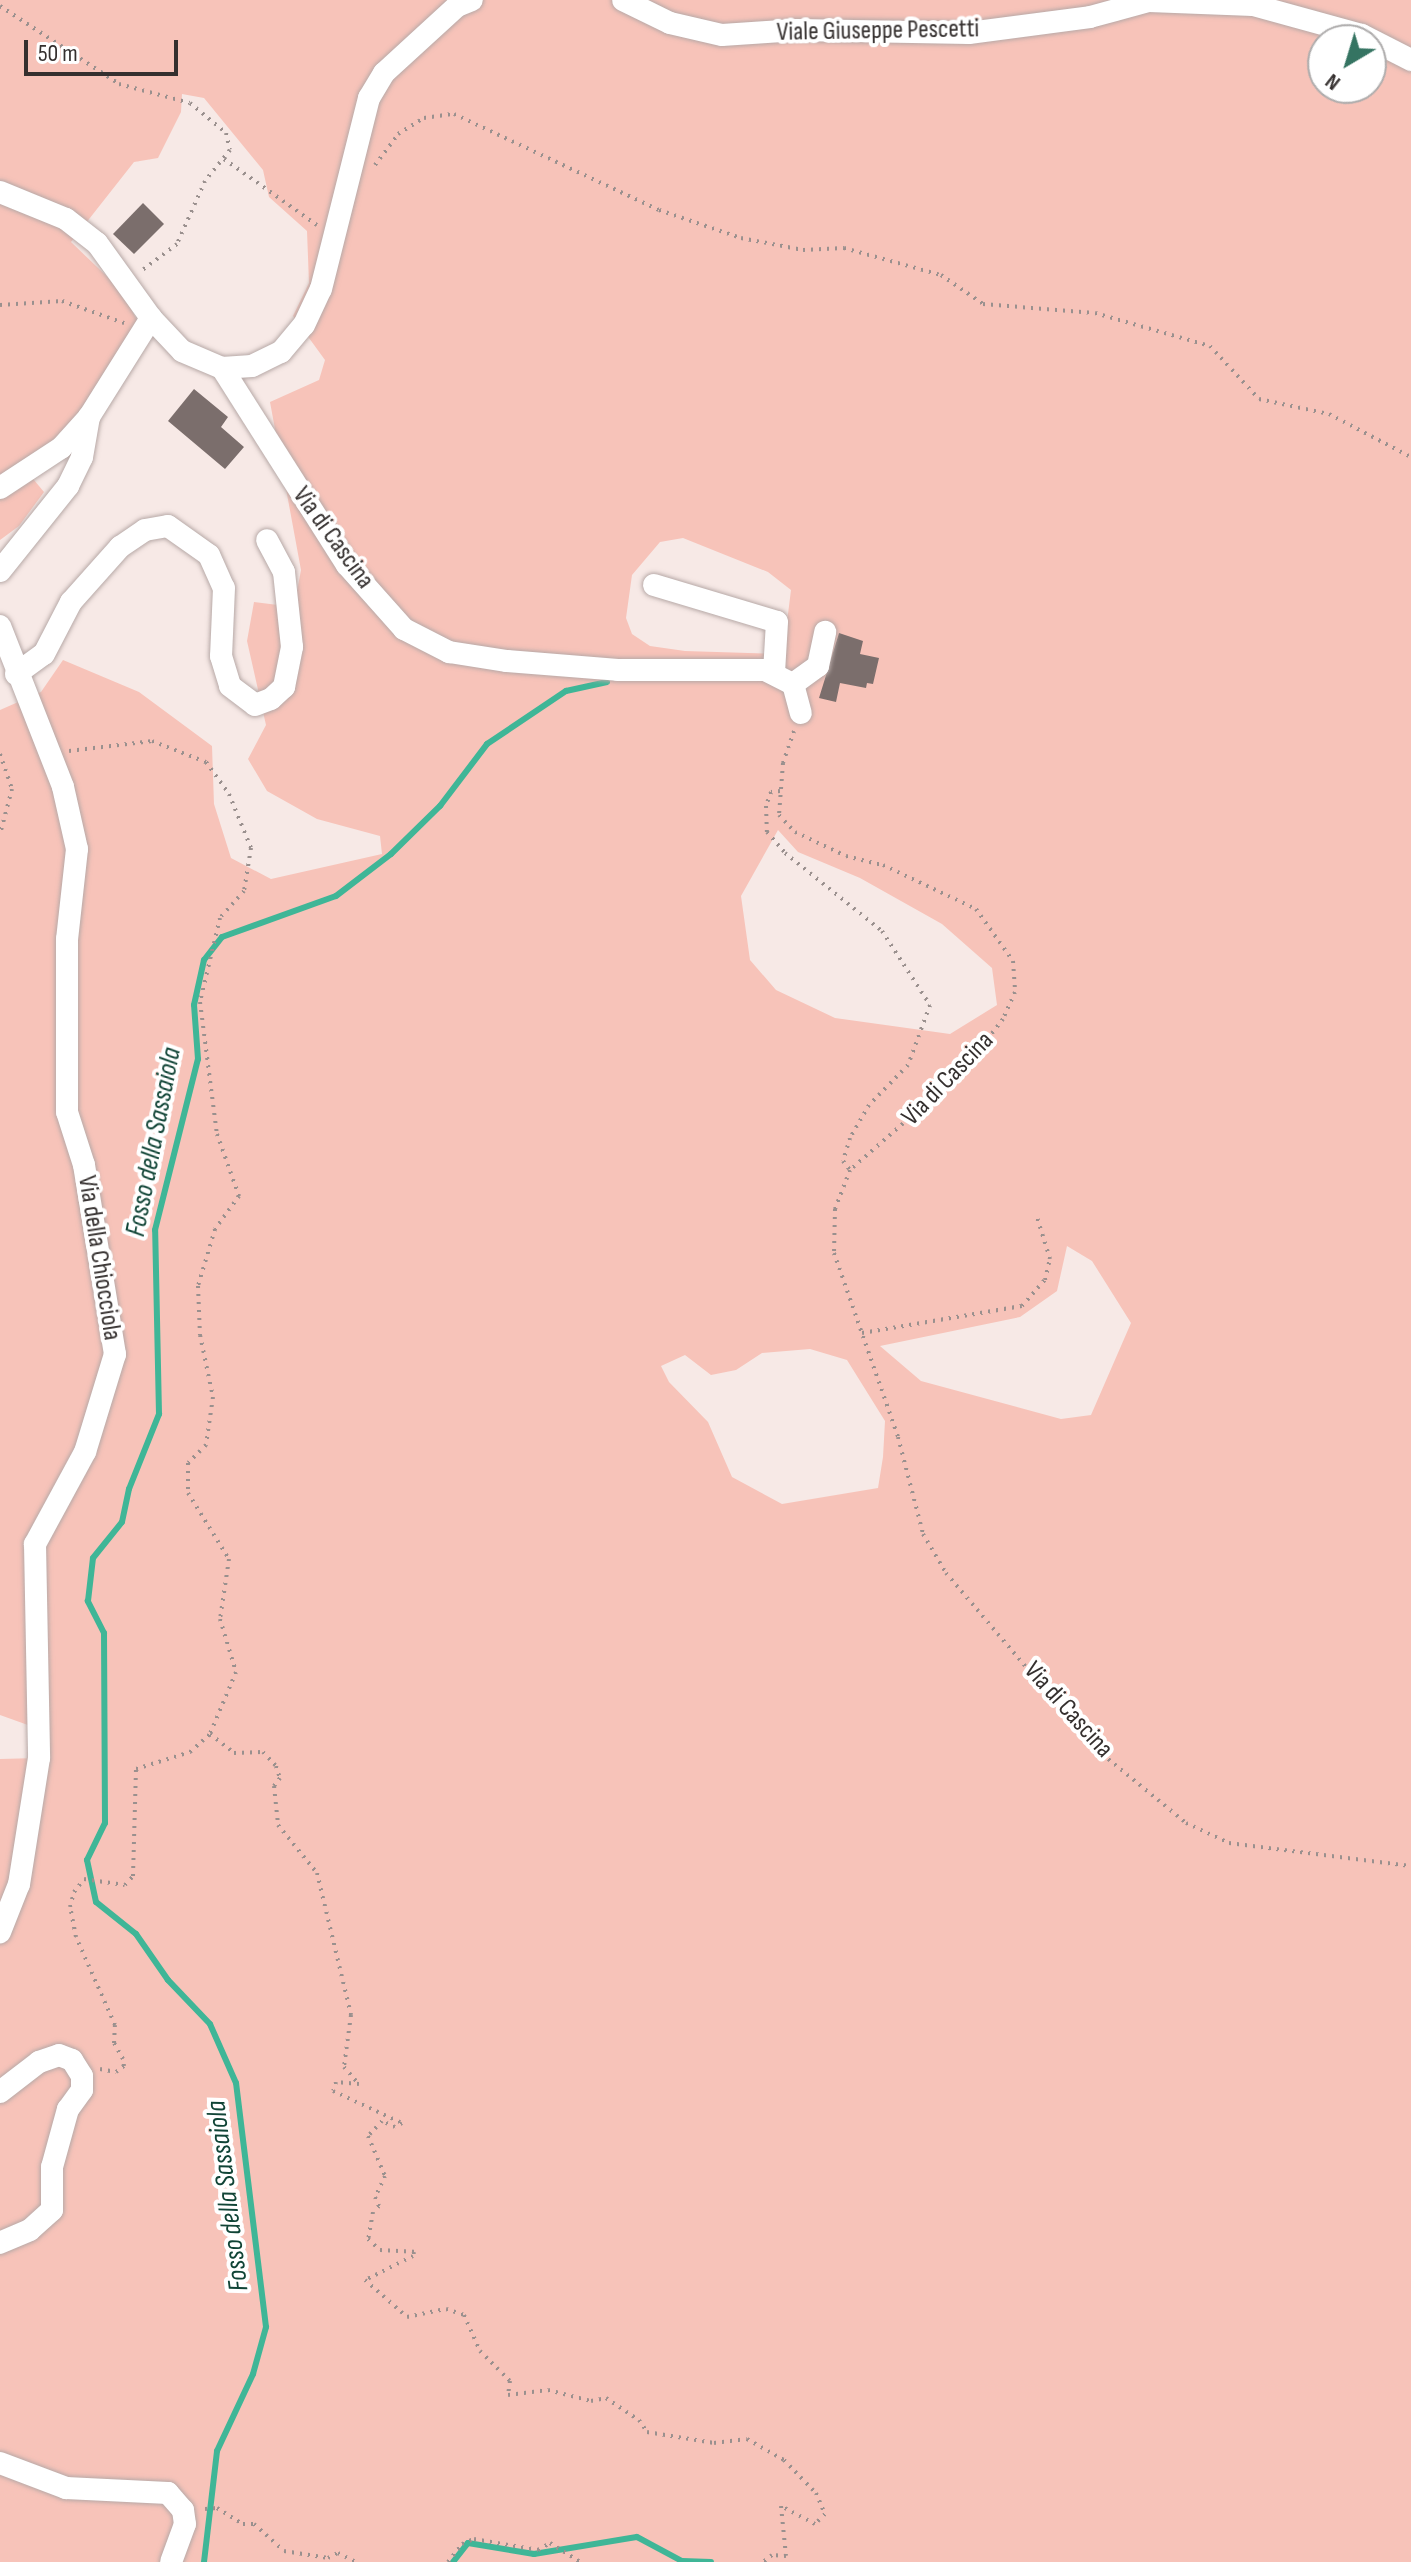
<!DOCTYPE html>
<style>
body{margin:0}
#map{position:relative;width:1411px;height:2562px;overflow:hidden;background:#f7e9e6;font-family:"Sofia Sans Condensed",sans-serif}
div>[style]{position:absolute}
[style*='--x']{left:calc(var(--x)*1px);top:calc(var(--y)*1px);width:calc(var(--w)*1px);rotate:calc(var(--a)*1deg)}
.green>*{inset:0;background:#f7c3b9}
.stream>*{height:6px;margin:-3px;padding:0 3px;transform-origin:3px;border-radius:3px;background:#3fb697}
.building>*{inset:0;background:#7b6e6c}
.path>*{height:4px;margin-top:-2px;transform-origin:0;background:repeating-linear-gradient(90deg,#9a908e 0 2px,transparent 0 8px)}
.roads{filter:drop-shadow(0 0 2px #b7a9a7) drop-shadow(0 0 2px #b7a9a7)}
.minor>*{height:22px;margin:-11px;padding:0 11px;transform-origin:11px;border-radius:11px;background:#fff}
span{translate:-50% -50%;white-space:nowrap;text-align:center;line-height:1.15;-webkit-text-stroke:8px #fff;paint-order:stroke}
.street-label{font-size:26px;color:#35302f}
.water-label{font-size:28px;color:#104436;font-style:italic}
.north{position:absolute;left:1307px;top:24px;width:80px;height:80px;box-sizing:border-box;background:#fff;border:2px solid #aeacac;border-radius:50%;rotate:218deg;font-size:22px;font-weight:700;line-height:32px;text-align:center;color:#35302f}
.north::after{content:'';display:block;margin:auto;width:28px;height:36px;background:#357462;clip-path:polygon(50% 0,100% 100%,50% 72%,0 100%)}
.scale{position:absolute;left:24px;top:40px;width:154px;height:36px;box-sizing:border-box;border:4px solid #35302f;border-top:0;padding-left:10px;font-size:24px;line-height:28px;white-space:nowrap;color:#35302f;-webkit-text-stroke:6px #fff;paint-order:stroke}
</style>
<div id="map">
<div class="green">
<i style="clip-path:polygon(evenodd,0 0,1411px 0,1411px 2562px,0 2562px,0 1759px,38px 1758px,39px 1729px,0 1715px,0 710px,41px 692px,63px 660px,139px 692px,212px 746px,214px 804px,231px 858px,271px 879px,382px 854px,380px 836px,317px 819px,267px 791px,248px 759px,266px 725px,247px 641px,254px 602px,294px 607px,301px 570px,270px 402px,319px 380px,325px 360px,293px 316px,309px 283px,307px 231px,269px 197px,263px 170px,204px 98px,182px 94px,181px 112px,158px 158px,134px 162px,71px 242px,120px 289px,137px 320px,74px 425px,24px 468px,44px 492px,19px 526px,0 540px,0 0,1323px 40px,1371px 40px,1371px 88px,1323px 88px,1323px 40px,0 0,683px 538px,768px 572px,791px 590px,783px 654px,685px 651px,650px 646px,632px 634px,626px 618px,632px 575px,660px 542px,683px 538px,0 0,778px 830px,798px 852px,860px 878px,942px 924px,992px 968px,997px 1005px,950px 1034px,835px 1018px,776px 990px,750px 960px,741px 896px,778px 830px,0 0,1067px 1246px,1092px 1261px,1131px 1323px,1091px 1415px,1061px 1419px,921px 1381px,880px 1346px,1020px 1317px,1057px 1291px,1067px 1246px,0 0,810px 1349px,847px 1360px,885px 1421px,883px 1457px,878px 1488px,782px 1504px,732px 1477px,708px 1422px,669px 1382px,661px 1366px,685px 1355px,711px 1375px,736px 1370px,762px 1353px,810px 1349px)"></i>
</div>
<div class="stream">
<i style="--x:204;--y:2562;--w:112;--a:-83.3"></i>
<i style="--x:217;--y:2451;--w:85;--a:-64.9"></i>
<i style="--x:253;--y:2374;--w:49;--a:-74.5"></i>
<i style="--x:266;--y:2327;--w:246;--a:-97"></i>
<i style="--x:236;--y:2083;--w:64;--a:-113.8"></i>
<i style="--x:210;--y:2024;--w:61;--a:-133.7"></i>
<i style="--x:168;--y:1980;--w:56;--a:-124.8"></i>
<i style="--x:136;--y:1934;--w:51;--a:-141.3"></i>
<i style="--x:96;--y:1902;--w:43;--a:-102.1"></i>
<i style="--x:87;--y:1860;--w:41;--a:-64.1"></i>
<i style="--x:105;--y:1823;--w:190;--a:-90.3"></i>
<i style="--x:104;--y:1633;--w:36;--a:-117"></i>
<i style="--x:88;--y:1601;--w:43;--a:-83.4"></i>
<i style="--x:93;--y:1558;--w:46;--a:-51.1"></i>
<i style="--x:122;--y:1522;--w:34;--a:-78"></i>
<i style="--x:129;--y:1489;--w:81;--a:-68.2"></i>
<i style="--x:159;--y:1414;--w:184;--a:-91.2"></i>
<i style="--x:155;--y:1230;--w:176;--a:-75.9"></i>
<i style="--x:198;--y:1059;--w:54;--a:-94.2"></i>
<i style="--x:194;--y:1005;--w:46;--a:-77.5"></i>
<i style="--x:204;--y:960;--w:29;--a:-52"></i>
<i style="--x:222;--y:937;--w:121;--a:-19.8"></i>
<i style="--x:336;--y:896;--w:69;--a:-37.4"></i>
<i style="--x:391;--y:854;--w:69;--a:-44.4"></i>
<i style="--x:440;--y:806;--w:78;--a:-52.8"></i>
<i style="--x:487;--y:744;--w:95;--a:-33.9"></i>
<i style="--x:566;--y:691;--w:42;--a:-12.4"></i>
<i style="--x:453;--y:2562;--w:24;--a:-52"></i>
<i style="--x:468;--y:2543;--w:67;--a:9.5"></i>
<i style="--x:534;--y:2554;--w:104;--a:-9.4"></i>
<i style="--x:637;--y:2537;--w:51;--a:28.1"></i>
<i style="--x:682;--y:2561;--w:29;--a:2"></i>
</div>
<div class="building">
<i style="clip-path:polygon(143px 203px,164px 224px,134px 254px,113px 234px)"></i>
<i style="clip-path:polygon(194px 389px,228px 417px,221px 427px,244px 447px,225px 469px,168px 421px)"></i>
<i style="clip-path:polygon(839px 633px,863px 641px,860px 654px,879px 658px,873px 684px,867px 683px,866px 688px,840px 683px,836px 702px,819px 698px)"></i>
</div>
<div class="path">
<i style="--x:0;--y:6;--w:142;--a:33.2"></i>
<i style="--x:119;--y:84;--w:73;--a:15"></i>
<i style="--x:190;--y:103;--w:47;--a:39.8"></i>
<i style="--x:226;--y:133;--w:17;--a:77"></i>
<i style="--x:230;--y:150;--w:40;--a:129"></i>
<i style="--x:205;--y:181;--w:69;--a:114"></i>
<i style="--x:177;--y:244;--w:45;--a:143.1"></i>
<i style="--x:224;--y:159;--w:114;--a:35.4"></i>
<i style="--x:375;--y:165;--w:39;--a:-53"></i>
<i style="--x:398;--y:134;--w:31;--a:-32"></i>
<i style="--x:424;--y:118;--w:30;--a:-8"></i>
<i style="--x:454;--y:114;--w:226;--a:25.1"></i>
<i style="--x:659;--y:210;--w:87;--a:18.9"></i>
<i style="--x:741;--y:238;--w:63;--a:11"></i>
<i style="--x:803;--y:250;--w:41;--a:-2.8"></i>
<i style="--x:844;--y:248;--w:101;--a:15.6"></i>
<i style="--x:941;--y:275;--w:51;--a:34.6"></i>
<i style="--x:983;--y:304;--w:112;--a:4.6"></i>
<i style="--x:1095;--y:313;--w:120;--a:16"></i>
<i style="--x:1210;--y:346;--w:72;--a:47.2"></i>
<i style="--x:1259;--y:399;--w:72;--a:12.1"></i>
<i style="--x:1329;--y:414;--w:93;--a:27.7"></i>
<i style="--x:0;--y:305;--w:62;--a:-3.7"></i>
<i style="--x:62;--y:301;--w:66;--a:19.5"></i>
<i style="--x:794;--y:731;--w:34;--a:109"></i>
<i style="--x:783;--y:763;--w:52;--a:94.4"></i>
<i style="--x:779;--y:815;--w:23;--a:47"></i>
<i style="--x:795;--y:832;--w:56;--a:25.2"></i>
<i style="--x:846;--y:856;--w:38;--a:14"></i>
<i style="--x:883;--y:865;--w:103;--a:25.3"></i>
<i style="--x:976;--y:909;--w:64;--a:54.6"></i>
<i style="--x:1013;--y:961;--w:31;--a:86"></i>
<i style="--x:1015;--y:992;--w:30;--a:114"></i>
<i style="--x:1003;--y:1019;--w:66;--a:127.6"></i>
<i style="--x:963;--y:1071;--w:150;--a:138.8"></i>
<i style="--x:850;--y:1170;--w:42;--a:111"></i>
<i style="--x:835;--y:1209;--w:44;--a:91.3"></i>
<i style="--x:834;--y:1253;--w:195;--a:70.8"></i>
<i style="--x:898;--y:1437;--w:100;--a:75.5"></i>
<i style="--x:923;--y:1534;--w:45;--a:59.5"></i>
<i style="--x:946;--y:1573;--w:231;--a:49.6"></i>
<i style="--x:1096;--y:1749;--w:117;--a:39.4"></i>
<i style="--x:1186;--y:1823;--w:47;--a:24.9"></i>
<i style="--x:1229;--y:1843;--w:183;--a:7.2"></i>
<i style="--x:69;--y:751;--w:84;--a:-6.9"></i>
<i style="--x:152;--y:741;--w:58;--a:21.3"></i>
<i style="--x:206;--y:762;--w:39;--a:54"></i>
<i style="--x:229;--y:794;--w:58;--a:67.8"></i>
<i style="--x:251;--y:848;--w:44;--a:99.2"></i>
<i style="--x:244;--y:891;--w:36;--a:132"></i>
<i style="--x:220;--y:918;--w:86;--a:103.4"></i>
<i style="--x:200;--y:1002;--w:133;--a:82.7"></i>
<i style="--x:217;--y:1134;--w:66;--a:70.5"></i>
<i style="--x:239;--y:1196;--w:41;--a:126"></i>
<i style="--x:215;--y:1229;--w:59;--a:106.6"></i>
<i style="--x:198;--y:1286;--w:49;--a:87.7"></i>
<i style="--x:200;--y:1335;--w:63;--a:78.2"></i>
<i style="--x:213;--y:1397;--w:49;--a:98.3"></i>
<i style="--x:206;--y:1445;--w:25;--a:135"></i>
<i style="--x:188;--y:1463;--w:30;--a:90"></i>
<i style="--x:188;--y:1493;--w:78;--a:58.2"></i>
<i style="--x:229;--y:1559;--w:61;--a:98.5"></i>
<i style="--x:220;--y:1619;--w:55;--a:73.2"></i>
<i style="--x:236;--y:1672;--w:67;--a:112.8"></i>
<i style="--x:210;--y:1734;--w:31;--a:38"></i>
<i style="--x:234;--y:1753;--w:29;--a:-2"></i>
<i style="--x:263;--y:1752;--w:19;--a:47"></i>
<i style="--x:276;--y:1766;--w:13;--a:72"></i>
<i style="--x:280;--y:1778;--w:10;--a:127"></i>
<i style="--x:274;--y:1786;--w:39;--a:84"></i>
<i style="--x:278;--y:1825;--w:62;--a:50.9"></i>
<i style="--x:317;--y:1873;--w:146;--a:76.5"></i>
<i style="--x:351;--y:2015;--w:52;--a:97.7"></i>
<i style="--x:344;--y:2067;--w:23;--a:49"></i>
<i style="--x:359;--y:2084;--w:23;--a:-175"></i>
<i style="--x:336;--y:2082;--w:9;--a:108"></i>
<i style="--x:333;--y:2091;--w:76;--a:24.9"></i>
<i style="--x:402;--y:2123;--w:8;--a:150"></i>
<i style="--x:395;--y:2127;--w:14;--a:-155"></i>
<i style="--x:382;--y:2121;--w:21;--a:133"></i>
<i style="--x:368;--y:2136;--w:43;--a:67"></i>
<i style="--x:385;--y:2176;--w:23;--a:115"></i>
<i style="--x:375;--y:2197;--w:10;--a:66"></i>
<i style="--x:379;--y:2206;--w:8;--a:135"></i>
<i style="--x:373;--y:2212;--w:27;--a:100"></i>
<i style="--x:368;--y:2239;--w:16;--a:43"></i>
<i style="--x:380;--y:2250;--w:34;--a:3"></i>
<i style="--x:414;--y:2252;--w:4;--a:104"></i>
<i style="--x:413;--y:2256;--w:54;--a:153.4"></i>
<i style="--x:365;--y:2280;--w:56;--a:41.4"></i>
<i style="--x:407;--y:2317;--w:40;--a:-12"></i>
<i style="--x:446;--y:2309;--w:19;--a:18"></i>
<i style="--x:464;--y:2315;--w:39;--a:66"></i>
<i style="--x:480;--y:2351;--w:42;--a:45"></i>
<i style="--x:510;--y:2381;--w:14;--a:98"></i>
<i style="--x:508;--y:2395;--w:40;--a:-7.1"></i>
<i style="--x:548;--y:2390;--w:44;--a:14.3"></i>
<i style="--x:591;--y:2401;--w:15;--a:-11"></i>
<i style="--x:606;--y:2398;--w:40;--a:34"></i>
<i style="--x:639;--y:2420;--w:14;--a:56"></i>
<i style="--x:647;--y:2432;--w:68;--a:9.3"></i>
<i style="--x:714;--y:2443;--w:33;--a:-7"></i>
<i style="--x:747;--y:2439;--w:43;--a:29.6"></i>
<i style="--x:784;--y:2460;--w:46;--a:45.9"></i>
<i style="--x:816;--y:2493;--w:23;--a:67"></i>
<i style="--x:825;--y:2514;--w:14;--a:135"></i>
<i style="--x:815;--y:2524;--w:38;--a:-152"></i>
<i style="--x:781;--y:2506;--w:50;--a:84.3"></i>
<i style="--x:786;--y:2556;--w:14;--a:-176"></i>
<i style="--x:772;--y:2555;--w:11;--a:142"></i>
<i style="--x:0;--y:754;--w:37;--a:71"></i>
<i style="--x:12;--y:789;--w:47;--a:104.9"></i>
<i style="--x:780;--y:791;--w:9;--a:174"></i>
<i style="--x:771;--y:792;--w:15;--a:110"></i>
<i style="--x:766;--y:806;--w:26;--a:88"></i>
<i style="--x:767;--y:832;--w:28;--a:49"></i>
<i style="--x:785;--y:853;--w:124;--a:38.8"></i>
<i style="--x:882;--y:931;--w:88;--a:57"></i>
<i style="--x:930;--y:1005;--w:64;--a:110.1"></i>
<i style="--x:908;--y:1065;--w:56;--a:134.3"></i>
<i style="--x:869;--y:1105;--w:38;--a:120"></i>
<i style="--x:850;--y:1138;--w:24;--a:107"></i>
<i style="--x:843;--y:1161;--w:11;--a:52"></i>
<i style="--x:862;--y:1333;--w:162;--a:-9.6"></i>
<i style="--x:1022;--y:1306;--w:35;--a:-49"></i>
<i style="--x:1045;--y:1280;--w:22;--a:-77"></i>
<i style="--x:1050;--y:1259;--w:47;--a:-107.3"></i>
<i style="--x:100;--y:2069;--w:16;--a:11"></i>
<i style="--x:116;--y:2072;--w:10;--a:-37"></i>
<i style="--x:124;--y:2066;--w:7;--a:-98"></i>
<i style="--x:123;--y:2059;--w:18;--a:-119"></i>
<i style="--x:114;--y:2043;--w:18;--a:-87"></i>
<i style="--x:115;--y:2025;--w:96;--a:-113.9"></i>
<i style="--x:76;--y:1937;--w:31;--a:-101"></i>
<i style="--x:70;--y:1907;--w:16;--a:-75"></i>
<i style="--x:74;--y:1892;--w:16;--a:-52"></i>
<i style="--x:84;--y:1879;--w:41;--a:8.3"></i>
<i style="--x:125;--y:1885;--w:12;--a:-48"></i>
<i style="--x:133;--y:1876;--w:107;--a:-88.4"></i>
<i style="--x:136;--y:1769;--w:57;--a:-17.5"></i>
<i style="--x:190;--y:1752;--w:27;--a:-42"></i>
<i style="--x:205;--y:2509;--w:12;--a:-5"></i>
<i style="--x:217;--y:2508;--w:31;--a:32"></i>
<i style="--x:243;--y:2524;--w:11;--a:0"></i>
<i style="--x:254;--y:2524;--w:40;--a:42"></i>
<i style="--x:284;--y:2551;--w:45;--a:9"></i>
<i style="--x:328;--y:2558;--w:11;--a:-27"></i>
<i style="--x:338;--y:2553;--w:20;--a:27"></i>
<i style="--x:448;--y:2562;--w:23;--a:-52"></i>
<i style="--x:462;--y:2544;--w:13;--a:-23"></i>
<i style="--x:474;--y:2539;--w:65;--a:9.8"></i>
<i style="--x:538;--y:2550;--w:14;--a:-30"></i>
<i style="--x:550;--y:2543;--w:36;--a:32"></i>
</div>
<div class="roads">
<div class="minor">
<i style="--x:623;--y:0;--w:52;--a:26.1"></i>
<i style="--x:670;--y:23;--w:53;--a:13"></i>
<i style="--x:722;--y:35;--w:75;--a:-3.8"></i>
<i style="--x:797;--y:30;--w:172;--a:1"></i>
<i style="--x:969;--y:33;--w:122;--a:-7.5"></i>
<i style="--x:1090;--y:17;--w:61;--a:-15.2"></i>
<i style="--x:1149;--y:1;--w:104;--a:2.2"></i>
<i style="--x:1253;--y:5;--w:113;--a:15.4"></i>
<i style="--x:1362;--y:35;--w:55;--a:27"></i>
<i style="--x:0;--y:192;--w:71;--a:22.2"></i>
<i style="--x:66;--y:219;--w:39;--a:38"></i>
<i style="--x:97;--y:243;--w:92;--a:54.2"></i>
<i style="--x:151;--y:318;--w:45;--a:46.8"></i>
<i style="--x:182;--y:351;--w:43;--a:23"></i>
<i style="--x:222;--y:368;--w:30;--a:-4"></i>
<i style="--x:252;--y:366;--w:32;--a:-26"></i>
<i style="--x:281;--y:352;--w:35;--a:-50"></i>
<i style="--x:304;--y:325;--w:40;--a:-65"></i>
<i style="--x:321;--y:289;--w:197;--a:-75.9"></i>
<i style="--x:369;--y:98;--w:29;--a:-59"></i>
<i style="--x:384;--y:73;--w:99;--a:-42.5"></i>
<i style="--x:457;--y:6;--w:16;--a:-22"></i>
<i style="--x:222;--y:368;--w:233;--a:57.6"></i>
<i style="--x:347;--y:565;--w:86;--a:48.3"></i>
<i style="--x:404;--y:629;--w:51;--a:27.1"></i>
<i style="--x:449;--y:652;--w:59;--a:8.8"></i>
<i style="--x:507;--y:661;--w:111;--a:4.6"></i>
<i style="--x:618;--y:670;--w:147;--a:0"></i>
<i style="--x:765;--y:670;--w:31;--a:27"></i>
<i style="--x:793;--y:684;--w:30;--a:75"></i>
<i style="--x:0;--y:488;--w:73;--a:-33.3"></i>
<i style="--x:61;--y:448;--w:42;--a:-47.9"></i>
<i style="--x:89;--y:417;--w:117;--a:-57.9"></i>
<i style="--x:0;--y:571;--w:109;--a:-51.3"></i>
<i style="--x:68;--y:486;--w:32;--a:-64"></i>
<i style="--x:82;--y:457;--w:41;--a:-80.1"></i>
<i style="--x:654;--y:585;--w:128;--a:16.7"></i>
<i style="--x:777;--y:622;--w:50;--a:93.4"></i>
<i style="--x:0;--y:626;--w:173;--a:68.6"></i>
<i style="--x:63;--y:787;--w:64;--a:77.3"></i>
<i style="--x:77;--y:849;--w:91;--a:96.3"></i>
<i style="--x:67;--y:939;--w:173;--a:90"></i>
<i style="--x:67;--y:1112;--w:56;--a:72.2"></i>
<i style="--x:84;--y:1165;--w:192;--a:80.7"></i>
<i style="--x:115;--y:1354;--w:102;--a:107"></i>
<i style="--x:85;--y:1452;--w:105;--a:118.5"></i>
<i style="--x:35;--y:1544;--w:214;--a:88.9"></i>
<i style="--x:39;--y:1758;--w:128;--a:99"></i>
<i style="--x:19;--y:1884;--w:52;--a:111.6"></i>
<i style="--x:16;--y:674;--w:34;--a:-36"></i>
<i style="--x:44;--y:654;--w:59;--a:-62.6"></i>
<i style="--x:71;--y:602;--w:74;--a:-48.3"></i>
<i style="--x:120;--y:547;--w:30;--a:-34"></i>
<i style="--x:145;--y:530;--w:23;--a:-10"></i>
<i style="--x:168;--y:526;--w:50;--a:35.3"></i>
<i style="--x:209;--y:555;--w:36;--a:66"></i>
<i style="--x:224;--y:588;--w:68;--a:92.5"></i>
<i style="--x:221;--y:656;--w:31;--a:73"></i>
<i style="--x:230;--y:686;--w:31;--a:37"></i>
<i style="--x:255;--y:705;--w:17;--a:-21"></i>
<i style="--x:271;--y:699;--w:18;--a:-43"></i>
<i style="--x:284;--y:687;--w:41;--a:-78.7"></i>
<i style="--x:292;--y:647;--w:75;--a:-96.1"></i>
<i style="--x:284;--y:572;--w:36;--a:-118"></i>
<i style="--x:793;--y:684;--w:31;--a:-36"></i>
<i style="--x:818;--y:666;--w:35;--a:-78"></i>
<i style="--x:0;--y:2092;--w:49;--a:-37.6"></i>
<i style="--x:39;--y:2062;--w:21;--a:-19"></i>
<i style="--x:59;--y:2055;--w:14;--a:21"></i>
<i style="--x:72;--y:2060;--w:19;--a:58"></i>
<i style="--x:82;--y:2076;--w:14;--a:90"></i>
<i style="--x:82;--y:2090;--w:24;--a:126"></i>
<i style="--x:68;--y:2109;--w:60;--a:105.4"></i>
<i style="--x:52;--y:2167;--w:43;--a:90"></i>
<i style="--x:52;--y:2210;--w:30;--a:138"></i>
<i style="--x:30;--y:2230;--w:33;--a:157"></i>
<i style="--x:0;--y:2463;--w:71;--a:20.7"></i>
<i style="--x:66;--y:2488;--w:102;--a:2.8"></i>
<i style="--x:168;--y:2493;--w:23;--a:49"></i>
<i style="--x:183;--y:2510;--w:14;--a:82"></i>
<i style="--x:185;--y:2524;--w:40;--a:110.2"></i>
</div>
</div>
<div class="street-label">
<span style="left:878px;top:31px;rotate:-1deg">Viale Giuseppe Pescetti</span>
<span style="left:333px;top:538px;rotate:54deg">Via di Cascina</span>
<span style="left:948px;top:1079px;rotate:-46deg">Via di Cascina</span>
<span style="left:99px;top:1258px;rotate:81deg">Via della Chiocciola</span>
<span style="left:1068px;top:1710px;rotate:48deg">Via di Cascina</span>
</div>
<div class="water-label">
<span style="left:154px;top:1142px;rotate:-79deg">Fosso della Sassaiola</span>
<span style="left:228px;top:2196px;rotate:-97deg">Fosso della Sassaiola</span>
</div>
<div class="north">N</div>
<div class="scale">50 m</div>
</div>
